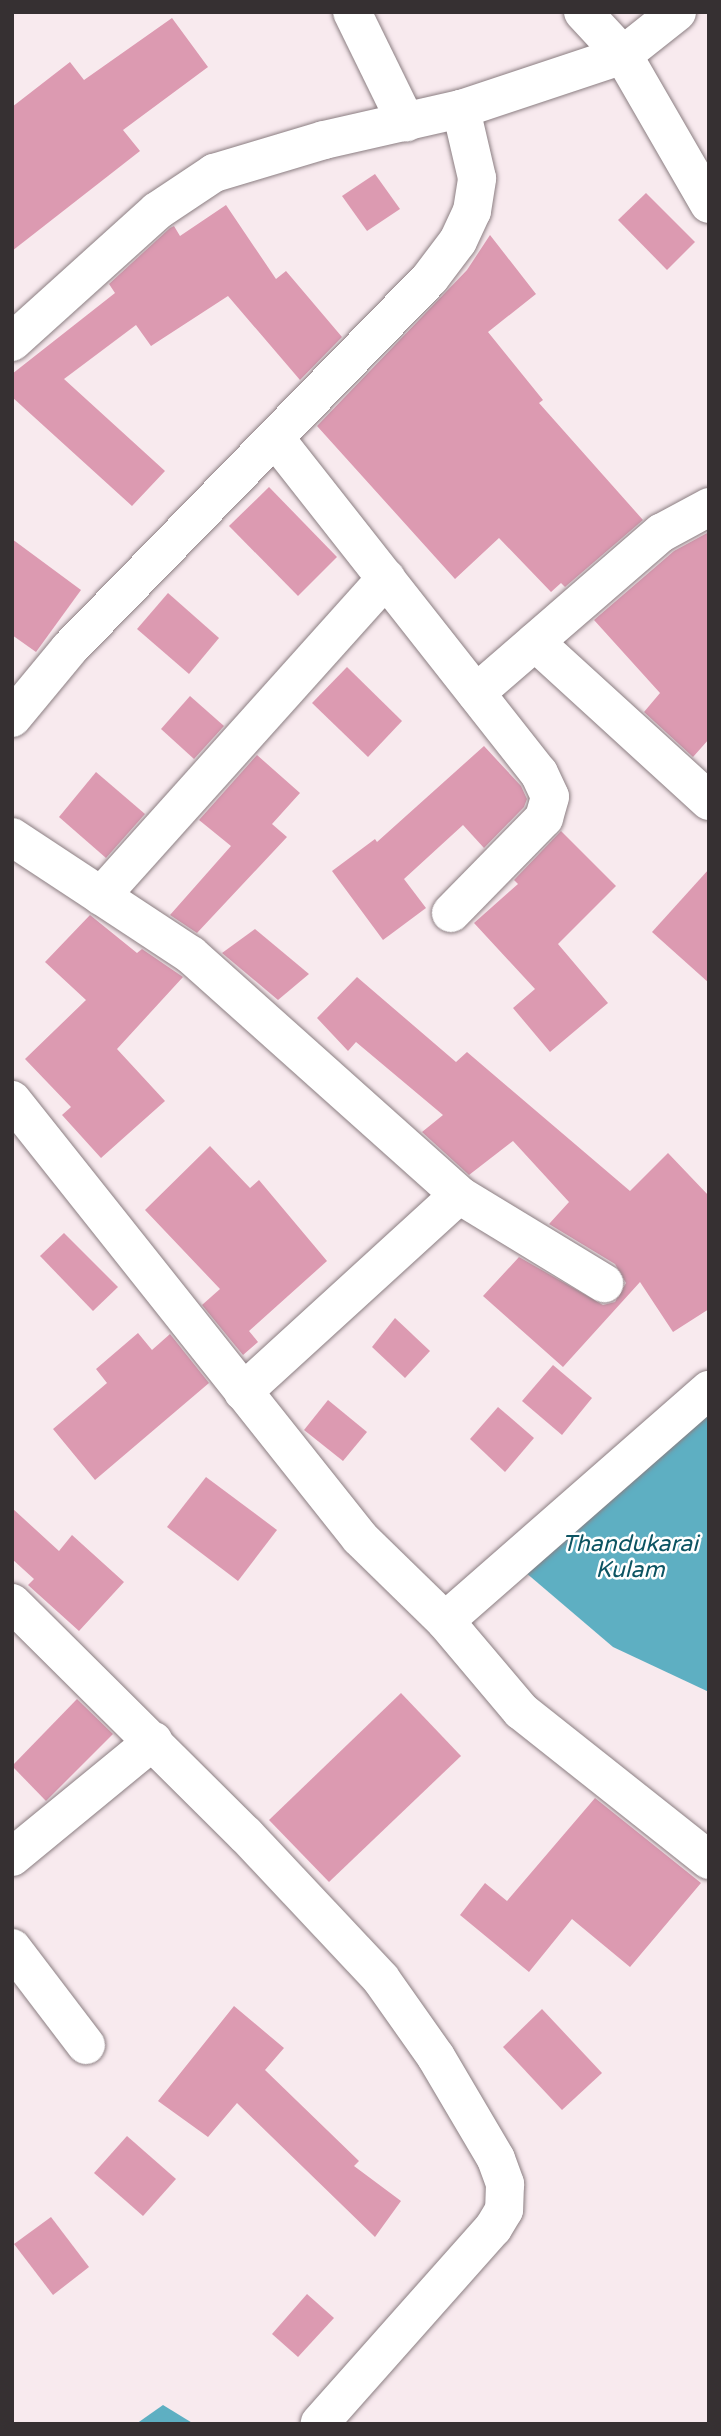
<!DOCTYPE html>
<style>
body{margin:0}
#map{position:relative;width:721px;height:2436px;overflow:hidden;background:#f8eaee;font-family:"Varela Round",sans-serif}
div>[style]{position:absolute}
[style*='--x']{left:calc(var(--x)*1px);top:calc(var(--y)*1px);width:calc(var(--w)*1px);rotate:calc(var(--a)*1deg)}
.water>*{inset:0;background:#5eafc2}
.building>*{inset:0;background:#dc9ab1}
.roads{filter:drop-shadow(0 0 2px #8b7e82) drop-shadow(0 0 2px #8b7e82)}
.street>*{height:38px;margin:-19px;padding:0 19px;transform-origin:19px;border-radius:19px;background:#fff}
span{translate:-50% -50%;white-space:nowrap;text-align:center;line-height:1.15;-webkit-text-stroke:5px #fff;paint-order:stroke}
.water-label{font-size:23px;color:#0c5462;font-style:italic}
.frame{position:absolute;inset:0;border:14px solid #363032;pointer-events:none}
</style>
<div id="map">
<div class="water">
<i style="clip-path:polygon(709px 1392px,709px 1692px,613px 1647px,525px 1572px)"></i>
<i style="clip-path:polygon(163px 2405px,194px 2424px,136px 2424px)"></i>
</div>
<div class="building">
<i style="clip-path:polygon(172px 18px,208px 67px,123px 130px,140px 151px,12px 251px,12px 107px,70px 62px,84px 80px)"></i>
<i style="clip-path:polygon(375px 174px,400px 209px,367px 231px,342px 196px)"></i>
<i style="clip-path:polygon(646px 193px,695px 242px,667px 270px,618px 220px)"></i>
<i style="clip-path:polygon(226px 205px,276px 279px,286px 271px,342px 337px,300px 380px,228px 296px,151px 346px,136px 325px,64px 379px,165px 471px,132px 506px,12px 397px,12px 374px,115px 293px,109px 284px,170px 228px,174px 226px,180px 236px)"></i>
<i style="clip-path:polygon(490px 235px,536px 294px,488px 332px,543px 400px,539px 403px,643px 520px,565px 587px,561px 583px,551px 592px,499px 538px,455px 579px,317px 426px,467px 270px)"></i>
<i style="clip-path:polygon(269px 487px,337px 557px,298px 596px,229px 526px)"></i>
<i style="clip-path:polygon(709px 532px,709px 739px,693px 757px,644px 712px,660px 693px,594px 620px,674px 551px)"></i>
<i style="clip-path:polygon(12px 539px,81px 590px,36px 652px,12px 635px)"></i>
<i style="clip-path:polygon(168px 593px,219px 638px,189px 674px,137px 629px)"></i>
<i style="clip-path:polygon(347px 667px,402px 721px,368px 757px,312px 703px)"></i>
<i style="clip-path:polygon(190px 696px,224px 726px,194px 759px,161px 729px)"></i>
<i style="clip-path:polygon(484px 746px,521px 786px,527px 799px,524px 807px,484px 848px,463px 825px,404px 879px,426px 908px,383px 940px,332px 871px,375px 839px,377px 842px)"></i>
<i style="clip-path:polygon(257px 755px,300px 793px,272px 824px,287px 837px,197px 933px,170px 915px,231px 846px,199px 820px)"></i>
<i style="clip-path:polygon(96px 772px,145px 814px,106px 858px,59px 817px)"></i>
<i style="clip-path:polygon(561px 831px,616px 886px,558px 944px,608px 1003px,550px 1052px,513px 1008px,535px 989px,474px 923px,518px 884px,514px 880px)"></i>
<i style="clip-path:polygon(709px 869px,709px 983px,652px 932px)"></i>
<i style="clip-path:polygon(90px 915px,137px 953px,142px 949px,183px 977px,117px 1049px,165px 1101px,101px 1158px,62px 1115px,71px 1107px,25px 1059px,86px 1000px,45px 962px)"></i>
<i style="clip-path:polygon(255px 929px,309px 974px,278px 1000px,222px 953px)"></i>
<i style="clip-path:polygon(357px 977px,456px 1062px,467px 1052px,630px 1191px,668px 1153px,709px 1196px,709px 1309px,673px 1332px,640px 1282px,563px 1367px,483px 1296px,519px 1257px,603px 1305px,615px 1302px,626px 1283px,615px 1264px,549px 1224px,569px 1202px,513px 1141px,469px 1175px,422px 1132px,443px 1115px,356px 1042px,348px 1051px,317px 1018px)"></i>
<i style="clip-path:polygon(210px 1146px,250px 1188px,259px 1180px,327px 1261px,249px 1331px,258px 1342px,243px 1355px,202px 1305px,220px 1289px,145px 1210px)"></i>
<i style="clip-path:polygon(64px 1233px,118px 1287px,93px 1311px,40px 1256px)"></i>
<i style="clip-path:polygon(395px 1318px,430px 1351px,405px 1378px,372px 1347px)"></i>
<i style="clip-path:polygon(138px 1333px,152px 1350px,170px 1334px,209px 1383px,95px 1480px,53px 1429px,107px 1383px,96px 1369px)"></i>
<i style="clip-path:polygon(553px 1365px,592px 1398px,562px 1435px,522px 1401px)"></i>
<i style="clip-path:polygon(328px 1400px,367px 1432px,343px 1461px,304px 1430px)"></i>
<i style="clip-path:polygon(498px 1407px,534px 1438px,505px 1472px,470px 1439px)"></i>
<i style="clip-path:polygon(206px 1477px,277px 1530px,238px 1581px,167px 1527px)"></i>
<i style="clip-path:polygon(12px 1508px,59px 1551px,72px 1535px,124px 1582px,79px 1631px,28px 1585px,34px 1579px,12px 1559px)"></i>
<i style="clip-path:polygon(401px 1693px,461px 1756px,329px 1882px,269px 1820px)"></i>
<i style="clip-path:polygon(77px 1699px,113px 1734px,46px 1801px,12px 1766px)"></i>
<i style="clip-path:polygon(595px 1798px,701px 1883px,630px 1967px,572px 1919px,529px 1972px,460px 1915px,485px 1883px,507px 1901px)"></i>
<i style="clip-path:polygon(234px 2006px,284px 2048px,265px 2070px,359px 2161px,354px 2166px,401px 2201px,375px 2237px,237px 2103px,208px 2137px,158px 2101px)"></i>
<i style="clip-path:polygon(542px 2009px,602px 2073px,562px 2110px,503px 2047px)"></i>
<i style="clip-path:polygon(127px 2136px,176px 2179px,143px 2216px,94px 2173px)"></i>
<i style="clip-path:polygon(51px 2217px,89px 2267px,53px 2295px,14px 2244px)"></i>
<i style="clip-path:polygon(307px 2294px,334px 2318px,298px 2357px,272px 2334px)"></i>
</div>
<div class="roads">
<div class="street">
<i style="--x:352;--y:12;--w:123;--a:63.9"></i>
<i style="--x:583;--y:12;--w:59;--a:47.1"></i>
<i style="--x:623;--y:55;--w:172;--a:60"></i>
<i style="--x:12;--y:342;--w:195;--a:-42.1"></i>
<i style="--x:157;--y:211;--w:69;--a:-33.7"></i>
<i style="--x:214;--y:173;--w:115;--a:-16.7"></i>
<i style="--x:324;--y:140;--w:140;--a:-12.8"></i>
<i style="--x:461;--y:109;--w:171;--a:-18.4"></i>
<i style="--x:623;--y:55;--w:69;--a:-38.5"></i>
<i style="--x:275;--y:438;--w:427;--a:51.8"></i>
<i style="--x:539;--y:773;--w:26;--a:65"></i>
<i style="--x:550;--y:797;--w:22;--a:106"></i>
<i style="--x:544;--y:818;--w:133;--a:134.4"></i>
<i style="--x:535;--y:642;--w:236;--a:42.4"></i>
<i style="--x:476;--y:693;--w:245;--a:-40.9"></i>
<i style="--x:661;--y:533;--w:55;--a:-28.4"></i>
<i style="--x:12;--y:718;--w:89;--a:-50.4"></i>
<i style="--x:69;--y:649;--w:518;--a:-45.78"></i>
<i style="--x:430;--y:278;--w:46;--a:-52.9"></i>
<i style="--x:458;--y:241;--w:33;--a:-65"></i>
<i style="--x:472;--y:211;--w:33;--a:-81"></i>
<i style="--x:477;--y:178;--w:71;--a:-103.1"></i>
<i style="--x:12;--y:837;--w:214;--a:33.4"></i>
<i style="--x:191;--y:955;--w:360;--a:41.8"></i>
<i style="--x:459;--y:1195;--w:170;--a:31.3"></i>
<i style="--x:101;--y:896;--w:427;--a:-48.1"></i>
<i style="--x:12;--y:1100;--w:559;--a:51.53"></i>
<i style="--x:360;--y:1538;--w:119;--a:44.3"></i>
<i style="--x:445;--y:1621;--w:118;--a:49.8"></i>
<i style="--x:521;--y:1711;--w:240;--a:38.4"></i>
<i style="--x:243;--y:1392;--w:292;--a:-42.4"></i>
<i style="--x:12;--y:1603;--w:330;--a:44.8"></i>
<i style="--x:246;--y:1835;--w:197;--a:46.8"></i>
<i style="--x:381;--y:1979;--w:95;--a:54.8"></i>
<i style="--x:436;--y:2057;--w:118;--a:59.5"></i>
<i style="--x:496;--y:2159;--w:27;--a:70"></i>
<i style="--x:505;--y:2184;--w:26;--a:92"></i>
<i style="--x:504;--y:2210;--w:21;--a:121"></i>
<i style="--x:493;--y:2228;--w:261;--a:131.6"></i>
<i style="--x:445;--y:1621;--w:351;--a:-41.2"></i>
<i style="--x:12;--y:1857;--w:183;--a:-39.4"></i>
<i style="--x:12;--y:1948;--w:122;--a:52.7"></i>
</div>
</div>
<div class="water-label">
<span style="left:630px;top:1557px">Thandukarai<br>Kulam</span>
</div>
<div class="frame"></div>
</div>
